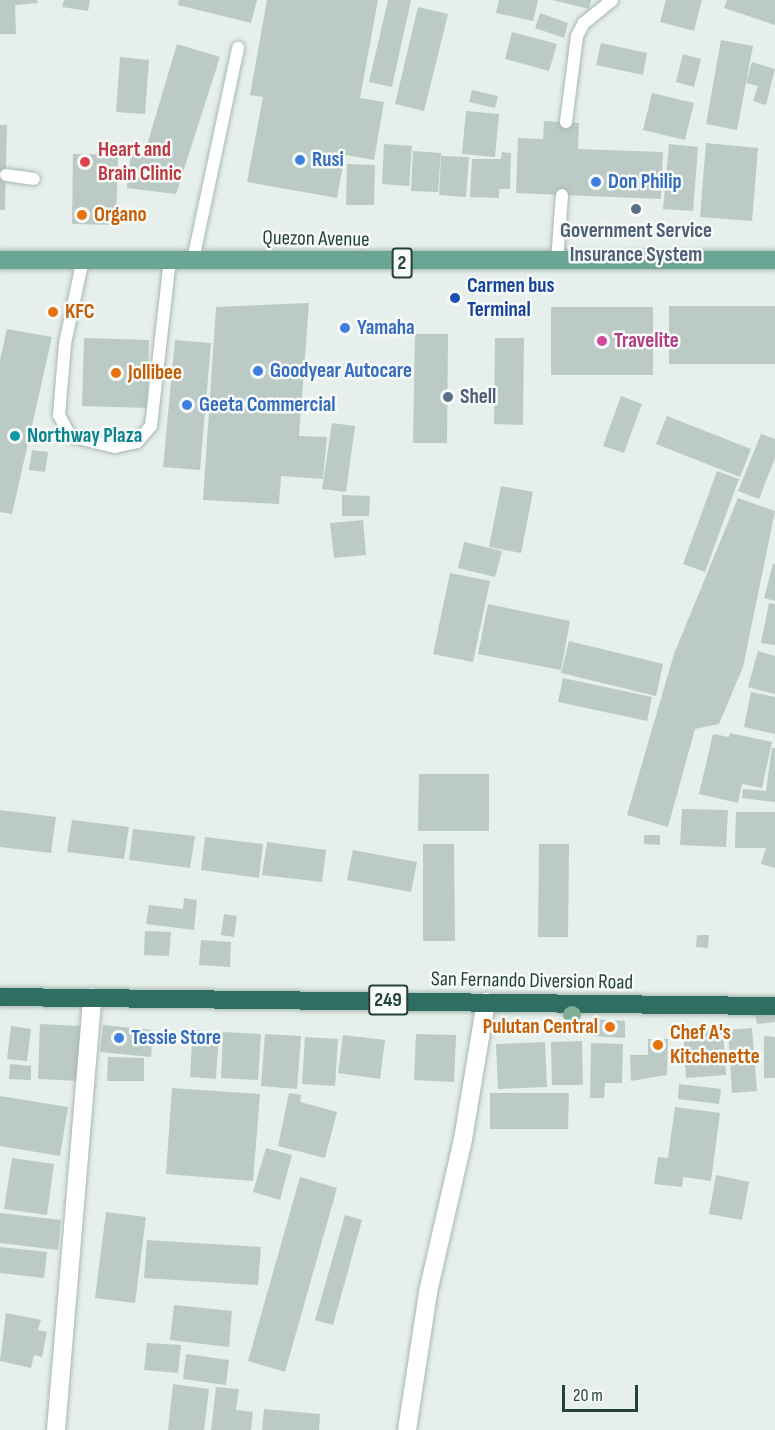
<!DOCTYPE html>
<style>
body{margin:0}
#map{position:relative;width:775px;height:1430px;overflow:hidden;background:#e6efeb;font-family:"Sofia Sans Condensed",sans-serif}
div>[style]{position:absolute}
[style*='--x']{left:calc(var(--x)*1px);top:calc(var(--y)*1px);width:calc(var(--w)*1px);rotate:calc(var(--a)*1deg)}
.building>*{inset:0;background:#bbcac4}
.roads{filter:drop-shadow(0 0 2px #a8b8b2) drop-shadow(0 0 2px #a8b8b2)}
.lane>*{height:12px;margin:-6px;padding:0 6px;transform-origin:6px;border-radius:6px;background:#fff}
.street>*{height:18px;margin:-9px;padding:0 9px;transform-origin:9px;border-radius:9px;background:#fff}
.primary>*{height:18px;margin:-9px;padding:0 9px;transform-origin:9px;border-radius:9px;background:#6aa596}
.highway>*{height:18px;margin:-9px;padding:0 9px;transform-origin:9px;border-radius:9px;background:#2f6f62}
.trees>*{width:18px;height:18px;margin:-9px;border-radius:50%;background:#80af93}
.dots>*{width:16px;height:16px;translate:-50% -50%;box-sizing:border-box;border:3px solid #f7fbf9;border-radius:50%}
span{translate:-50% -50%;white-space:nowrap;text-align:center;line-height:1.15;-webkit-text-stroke:5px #f7fbf9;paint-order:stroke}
.shield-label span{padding:2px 4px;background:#f7fbf9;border:2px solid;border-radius:4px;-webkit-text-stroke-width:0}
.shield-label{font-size:20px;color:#24423a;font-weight:700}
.health-label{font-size:21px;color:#be3a42;font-weight:700}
.left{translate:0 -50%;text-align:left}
.shop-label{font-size:21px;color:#366cbe;font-weight:700}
.food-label{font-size:21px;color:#c56008;font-weight:700}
.right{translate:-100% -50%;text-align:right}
.service-label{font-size:21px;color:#4e5e75;font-weight:700}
.street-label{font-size:21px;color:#24423a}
.transit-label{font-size:21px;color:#164399;font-weight:700}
.hotel-label{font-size:21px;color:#b23c85;font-weight:700}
.culture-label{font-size:21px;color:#0d838f;font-weight:700}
.scale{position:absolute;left:562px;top:1385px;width:76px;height:27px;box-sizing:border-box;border:3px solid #24423a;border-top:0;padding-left:8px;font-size:18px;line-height:21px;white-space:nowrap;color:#24423a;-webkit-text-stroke:4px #f7fbf9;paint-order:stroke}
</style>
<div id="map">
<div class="building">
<i style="clip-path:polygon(0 0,37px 0,38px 3px,15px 5px,16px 34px,0 34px)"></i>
<i style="clip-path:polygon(64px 0,90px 0,88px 11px,62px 7px)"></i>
<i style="clip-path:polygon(179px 0,257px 0,251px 23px,178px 5px)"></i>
<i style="clip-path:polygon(267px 0,378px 0,360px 98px,384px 102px,374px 160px,345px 155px,337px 198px,247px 182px,263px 97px,250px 95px)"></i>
<i style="clip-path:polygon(388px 0,411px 0,392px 87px,369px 82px)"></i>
<i style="clip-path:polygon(499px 0,538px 0,533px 21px,496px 13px)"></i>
<i style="clip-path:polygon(552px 0,591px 0,589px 9px)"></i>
<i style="clip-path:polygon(666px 0,702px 0,694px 31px,660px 22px)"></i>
<i style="clip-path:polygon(727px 0,775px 0,775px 25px,724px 8px)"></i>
<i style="clip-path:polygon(418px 7px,448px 14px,424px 111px,395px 104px)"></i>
<i style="clip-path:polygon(540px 13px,568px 23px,564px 38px,535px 28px)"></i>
<i style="clip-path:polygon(512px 32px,557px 44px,549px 71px,505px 59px)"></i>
<i style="clip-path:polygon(721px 40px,753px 46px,737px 130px,706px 124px)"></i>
<i style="clip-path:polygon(601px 43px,647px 53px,643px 75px,596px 65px)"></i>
<i style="clip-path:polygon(177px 44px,220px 57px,176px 194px,127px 188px,131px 152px,144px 155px)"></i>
<i style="clip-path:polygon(683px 54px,701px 59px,694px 87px,676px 82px)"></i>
<i style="clip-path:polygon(120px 57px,149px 60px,145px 114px,116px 112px)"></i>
<i style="clip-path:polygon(752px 62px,775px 69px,766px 105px,753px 101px,758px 86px,746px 83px)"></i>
<i style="clip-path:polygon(472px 90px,498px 96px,495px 108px,469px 102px)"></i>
<i style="clip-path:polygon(652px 93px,694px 103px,685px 140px,643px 130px)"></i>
<i style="clip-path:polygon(466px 111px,499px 114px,495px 157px,462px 154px)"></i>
<i style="clip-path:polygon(544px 121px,579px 123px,578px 149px,663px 152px,661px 199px,516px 193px,518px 138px,543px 139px)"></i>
<i style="clip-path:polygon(0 125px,7px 125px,5px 210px,0 210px)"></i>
<i style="clip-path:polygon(706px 143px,758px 148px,752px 221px,700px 217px)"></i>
<i style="clip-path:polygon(384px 144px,412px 146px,409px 186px,382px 184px)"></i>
<i style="clip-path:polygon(669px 144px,698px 147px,693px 211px,663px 209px)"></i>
<i style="clip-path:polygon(413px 151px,441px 153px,438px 192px,411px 191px)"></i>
<i style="clip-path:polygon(502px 152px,511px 153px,510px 189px,499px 189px,499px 198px,470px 197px,472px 159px,501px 159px)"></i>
<i style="clip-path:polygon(73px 154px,118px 155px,116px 225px,72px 224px)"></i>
<i style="clip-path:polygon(441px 156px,469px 157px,466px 197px,439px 195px)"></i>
<i style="clip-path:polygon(347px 164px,375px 165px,374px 205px,346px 205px)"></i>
<i style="clip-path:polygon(309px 303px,299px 436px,327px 437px,323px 479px,281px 476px,279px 504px,203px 500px,216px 307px)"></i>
<i style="clip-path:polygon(669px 306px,775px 306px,775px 364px,669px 364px)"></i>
<i style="clip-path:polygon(551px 307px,653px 307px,653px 375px,551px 375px)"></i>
<i style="clip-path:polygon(7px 329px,52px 337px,12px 514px,0 512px,0 360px)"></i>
<i style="clip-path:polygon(415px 334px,448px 334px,447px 443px,413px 443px)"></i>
<i style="clip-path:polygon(84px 338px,149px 340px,147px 408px,82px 406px)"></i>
<i style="clip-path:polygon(495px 338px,524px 338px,523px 425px,494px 424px)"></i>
<i style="clip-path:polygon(175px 340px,211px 343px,200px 470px,163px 467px)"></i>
<i style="clip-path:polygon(621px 396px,642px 404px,624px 453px,603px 446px)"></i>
<i style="clip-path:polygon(667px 416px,751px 449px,740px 477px,656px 444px)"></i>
<i style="clip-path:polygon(332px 423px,355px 426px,346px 492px,322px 489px)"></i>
<i style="clip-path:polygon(761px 434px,775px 439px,775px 458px,759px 499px,738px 491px)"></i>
<i style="clip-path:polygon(32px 450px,48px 452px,45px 472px,29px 470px)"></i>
<i style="clip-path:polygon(717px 471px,739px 479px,705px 572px,683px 564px)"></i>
<i style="clip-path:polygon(501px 486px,533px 492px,521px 553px,489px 547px)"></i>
<i style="clip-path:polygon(342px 495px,370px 496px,369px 516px,342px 516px)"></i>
<i style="clip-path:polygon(738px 498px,775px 511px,743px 667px,719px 724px,695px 729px,668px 827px,627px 815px,674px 654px)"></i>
<i style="clip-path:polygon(363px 520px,366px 555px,334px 558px,330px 523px)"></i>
<i style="clip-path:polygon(464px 542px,502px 551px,495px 577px,458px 568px)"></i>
<i style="clip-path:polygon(773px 564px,775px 564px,775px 601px,764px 598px)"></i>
<i style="clip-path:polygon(450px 573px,490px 581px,473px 662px,433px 654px)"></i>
<i style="clip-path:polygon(769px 603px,775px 604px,775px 645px,761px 643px)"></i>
<i style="clip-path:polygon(488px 604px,570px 621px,561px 670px,478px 654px)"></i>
<i style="clip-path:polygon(569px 641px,663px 664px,656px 696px,561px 673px)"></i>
<i style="clip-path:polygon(758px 651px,775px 656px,775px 694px,748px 687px)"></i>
<i style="clip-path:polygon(563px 678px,652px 697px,647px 721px,558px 702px)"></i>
<i style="clip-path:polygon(751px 692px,775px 697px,775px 734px,744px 727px)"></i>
<i style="clip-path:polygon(730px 733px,772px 742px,762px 788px,742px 784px,738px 803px,699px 794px,713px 734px,729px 737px)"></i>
<i style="clip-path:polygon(772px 748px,775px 748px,775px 802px,742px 798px,743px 789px,766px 791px)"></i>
<i style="clip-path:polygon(419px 774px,489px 774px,489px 831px,418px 831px)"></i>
<i style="clip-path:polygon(682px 809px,728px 810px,726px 847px,680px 845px)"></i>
<i style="clip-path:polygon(0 810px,56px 817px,51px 853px,0 847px)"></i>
<i style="clip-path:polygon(736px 812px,775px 812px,775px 868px,761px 864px,766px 848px,735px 848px)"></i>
<i style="clip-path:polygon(72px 820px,129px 827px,124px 859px,67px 852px)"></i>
<i style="clip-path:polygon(133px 829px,195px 836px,190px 868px,129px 860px)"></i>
<i style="clip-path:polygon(644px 835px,660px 835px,660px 845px,644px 844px)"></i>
<i style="clip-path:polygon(205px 837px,263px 844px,259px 878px,201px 870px)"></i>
<i style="clip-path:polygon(267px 842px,326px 850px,322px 882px,262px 875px)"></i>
<i style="clip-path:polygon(423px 844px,454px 844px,455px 941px,423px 941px)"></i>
<i style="clip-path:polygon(539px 844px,569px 844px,568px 937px,538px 937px)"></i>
<i style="clip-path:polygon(353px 850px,417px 862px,411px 892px,347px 880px)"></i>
<i style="clip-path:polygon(184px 898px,197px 900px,194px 930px,146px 924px,149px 905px,183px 909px)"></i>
<i style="clip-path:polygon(224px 914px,237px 916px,234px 937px,221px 935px)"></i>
<i style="clip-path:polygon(145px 931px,171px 932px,169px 956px,144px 955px)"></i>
<i style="clip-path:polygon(697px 935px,709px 935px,708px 948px,696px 947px)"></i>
<i style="clip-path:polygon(201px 940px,231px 942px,230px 967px,199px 965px)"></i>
<i style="clip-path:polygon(775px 1009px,775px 1022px,757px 1024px,755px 1012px)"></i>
<i style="clip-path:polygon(592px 1019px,625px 1021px,625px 1038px,592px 1036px)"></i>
<i style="clip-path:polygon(40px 1024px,81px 1026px,78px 1081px,38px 1079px)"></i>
<i style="clip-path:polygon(103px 1025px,153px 1030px,151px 1057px,100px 1052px)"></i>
<i style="clip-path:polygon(11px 1026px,31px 1029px,27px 1061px,7px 1059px)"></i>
<i style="clip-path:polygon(752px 1028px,757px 1091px,732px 1093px,728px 1030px)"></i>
<i style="clip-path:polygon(723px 1029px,726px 1075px,686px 1078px,683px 1031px)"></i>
<i style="clip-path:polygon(193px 1030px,219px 1032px,216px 1079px,190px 1077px)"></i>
<i style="clip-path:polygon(223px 1032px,261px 1034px,258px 1080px,221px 1078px)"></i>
<i style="clip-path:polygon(265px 1034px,301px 1036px,297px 1089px,261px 1086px)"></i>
<i style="clip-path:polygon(416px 1034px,456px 1035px,454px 1082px,414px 1080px)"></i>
<i style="clip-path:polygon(343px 1035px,385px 1040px,380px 1079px,338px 1073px)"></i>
<i style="clip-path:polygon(764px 1036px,775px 1037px,775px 1078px,764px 1078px)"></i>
<i style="clip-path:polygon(305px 1037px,338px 1039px,335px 1086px,302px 1084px)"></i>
<i style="clip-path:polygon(648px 1039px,668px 1039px,667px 1075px,631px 1081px,630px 1055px,648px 1055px)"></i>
<i style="clip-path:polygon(582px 1041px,583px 1085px,552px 1085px,551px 1042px)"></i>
<i style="clip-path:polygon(545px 1042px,547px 1087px,498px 1089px,496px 1044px)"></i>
<i style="clip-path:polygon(591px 1043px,623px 1044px,622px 1083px,605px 1083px,604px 1098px,590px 1098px)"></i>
<i style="clip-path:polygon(108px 1057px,144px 1058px,144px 1081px,107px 1081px)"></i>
<i style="clip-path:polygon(10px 1064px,31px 1066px,31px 1080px,9px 1079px)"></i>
<i style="clip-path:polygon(679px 1084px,721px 1089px,719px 1104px,678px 1099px)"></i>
<i style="clip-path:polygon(172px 1088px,260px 1094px,253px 1181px,166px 1174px)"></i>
<i style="clip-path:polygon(289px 1093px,301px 1095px,300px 1102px,337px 1112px,325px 1158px,278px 1146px)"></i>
<i style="clip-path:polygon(490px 1093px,569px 1093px,568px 1129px,490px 1129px)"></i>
<i style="clip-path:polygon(0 1096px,68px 1107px,60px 1156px,0 1146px)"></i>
<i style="clip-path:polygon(675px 1107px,720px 1113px,711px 1181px,683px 1177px,682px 1187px,654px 1184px,658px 1157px,668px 1158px)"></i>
<i style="clip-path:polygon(266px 1148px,292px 1155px,280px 1200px,253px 1192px)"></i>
<i style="clip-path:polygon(12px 1158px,54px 1164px,47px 1215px,4px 1209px)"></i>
<i style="clip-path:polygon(716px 1175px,749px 1182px,742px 1220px,709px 1214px)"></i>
<i style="clip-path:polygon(300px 1177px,337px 1188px,285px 1372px,248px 1361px)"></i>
<i style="clip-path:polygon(106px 1212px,146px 1217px,135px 1303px,95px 1298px)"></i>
<i style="clip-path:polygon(0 1213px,61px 1220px,58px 1250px,0 1243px)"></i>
<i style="clip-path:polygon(345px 1215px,362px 1220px,333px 1325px,315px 1320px)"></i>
<i style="clip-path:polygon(147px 1240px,261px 1247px,258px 1285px,144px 1278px)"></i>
<i style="clip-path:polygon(0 1247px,47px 1252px,44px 1278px,0 1273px)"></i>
<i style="clip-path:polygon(174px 1305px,232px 1311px,229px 1347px,170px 1340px)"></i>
<i style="clip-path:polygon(6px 1313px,41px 1320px,38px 1330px,47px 1332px,42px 1357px,34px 1355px,31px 1368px,0 1361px)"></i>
<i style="clip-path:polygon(147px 1343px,181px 1345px,178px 1373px,144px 1370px)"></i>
<i style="clip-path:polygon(186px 1354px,229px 1360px,226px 1385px,183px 1379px)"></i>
<i style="clip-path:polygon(173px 1384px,209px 1389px,204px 1430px,168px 1430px)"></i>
<i style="clip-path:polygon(216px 1387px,239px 1389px,236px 1410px,253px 1412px,251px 1430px,211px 1430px)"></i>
<i style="clip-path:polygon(264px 1409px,320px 1414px,319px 1430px,262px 1430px)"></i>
</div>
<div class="roads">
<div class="lane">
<i style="--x:566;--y:122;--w:87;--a:-82.7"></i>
<i style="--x:577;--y:36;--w:15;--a:-62"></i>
<i style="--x:584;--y:23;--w:36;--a:-39"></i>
<i style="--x:6;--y:175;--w:28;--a:8"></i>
<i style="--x:83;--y:259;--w:87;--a:102"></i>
<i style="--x:65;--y:344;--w:71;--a:94.8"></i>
<i style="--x:59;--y:415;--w:24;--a:62"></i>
<i style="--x:70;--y:436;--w:46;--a:13.7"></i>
<i style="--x:115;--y:447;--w:23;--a:-13"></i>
<i style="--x:137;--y:442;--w:21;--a:-49"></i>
<i style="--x:151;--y:426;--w:168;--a:-83.5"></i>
<i style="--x:193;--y:260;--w:217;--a:-78"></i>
<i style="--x:557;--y:261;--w:66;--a:-85.7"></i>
</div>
<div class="street">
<i style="--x:56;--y:1430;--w:434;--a:-85.2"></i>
<i style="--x:407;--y:1430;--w:140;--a:-81.3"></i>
<i style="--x:428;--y:1292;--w:157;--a:-77.1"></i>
<i style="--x:463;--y:1139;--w:139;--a:-80.5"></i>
</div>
<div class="primary">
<i style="--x:0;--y:260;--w:775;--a:0"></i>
</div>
<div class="highway">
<i style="--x:0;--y:997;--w:775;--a:0.67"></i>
</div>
</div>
<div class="trees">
<i style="left:572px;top:1015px"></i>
</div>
<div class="dots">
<i style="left:300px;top:160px;background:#3f7fe0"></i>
<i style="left:85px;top:162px;background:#e0444e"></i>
<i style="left:596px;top:182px;background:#3f7fe0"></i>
<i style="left:636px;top:209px;background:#5c6f8a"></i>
<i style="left:82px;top:215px;background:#e8710a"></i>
<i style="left:455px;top:298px;background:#1a4fb4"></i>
<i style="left:53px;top:312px;background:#e8710a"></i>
<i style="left:345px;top:328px;background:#3f7fe0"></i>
<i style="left:602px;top:341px;background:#d1479c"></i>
<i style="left:258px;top:371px;background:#3f7fe0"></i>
<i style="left:116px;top:373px;background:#e8710a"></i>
<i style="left:448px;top:397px;background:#5c6f8a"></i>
<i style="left:187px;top:405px;background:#3f7fe0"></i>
<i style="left:15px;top:436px;background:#0f9aa8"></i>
<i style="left:610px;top:1027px;background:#e8710a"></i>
<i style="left:119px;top:1038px;background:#3f7fe0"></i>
<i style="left:658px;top:1045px;background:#e8710a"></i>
</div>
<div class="shield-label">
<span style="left:402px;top:263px">2</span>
<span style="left:388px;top:1000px">249</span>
</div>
<div class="health-label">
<span class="left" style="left:98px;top:162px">Heart and<br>Brain Clinic</span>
</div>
<div class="shop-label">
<span class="left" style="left:312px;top:160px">Rusi</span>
<span class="left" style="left:608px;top:182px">Don Philip</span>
<span class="left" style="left:357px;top:328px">Yamaha</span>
<span class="left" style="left:270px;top:371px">Goodyear Autocare</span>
<span class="left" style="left:199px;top:405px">Geeta Commercial</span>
<span class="left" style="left:131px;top:1038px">Tessie Store</span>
</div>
<div class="food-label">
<span class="left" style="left:94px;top:215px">Organo</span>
<span class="left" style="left:65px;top:312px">KFC</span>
<span class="left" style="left:128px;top:373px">Jollibee</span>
<span class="right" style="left:598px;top:1027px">Pulutan Central</span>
<span class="left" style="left:670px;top:1045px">Chef A's<br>Kitchenette</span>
</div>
<div class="service-label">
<span style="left:636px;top:243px">Government Service<br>Insurance System</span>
<span class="left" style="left:460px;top:397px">Shell</span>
</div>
<div class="street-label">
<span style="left:316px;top:239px;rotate:1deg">Quezon Avenue</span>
<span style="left:532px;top:981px;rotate:1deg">San Fernando Diversion Road</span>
</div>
<div class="transit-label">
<span class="left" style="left:467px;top:298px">Carmen bus<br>Terminal</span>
</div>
<div class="hotel-label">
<span class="left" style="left:614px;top:341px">Travelite</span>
</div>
<div class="culture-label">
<span class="left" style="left:27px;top:436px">Northway Plaza</span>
</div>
<div class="scale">20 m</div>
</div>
